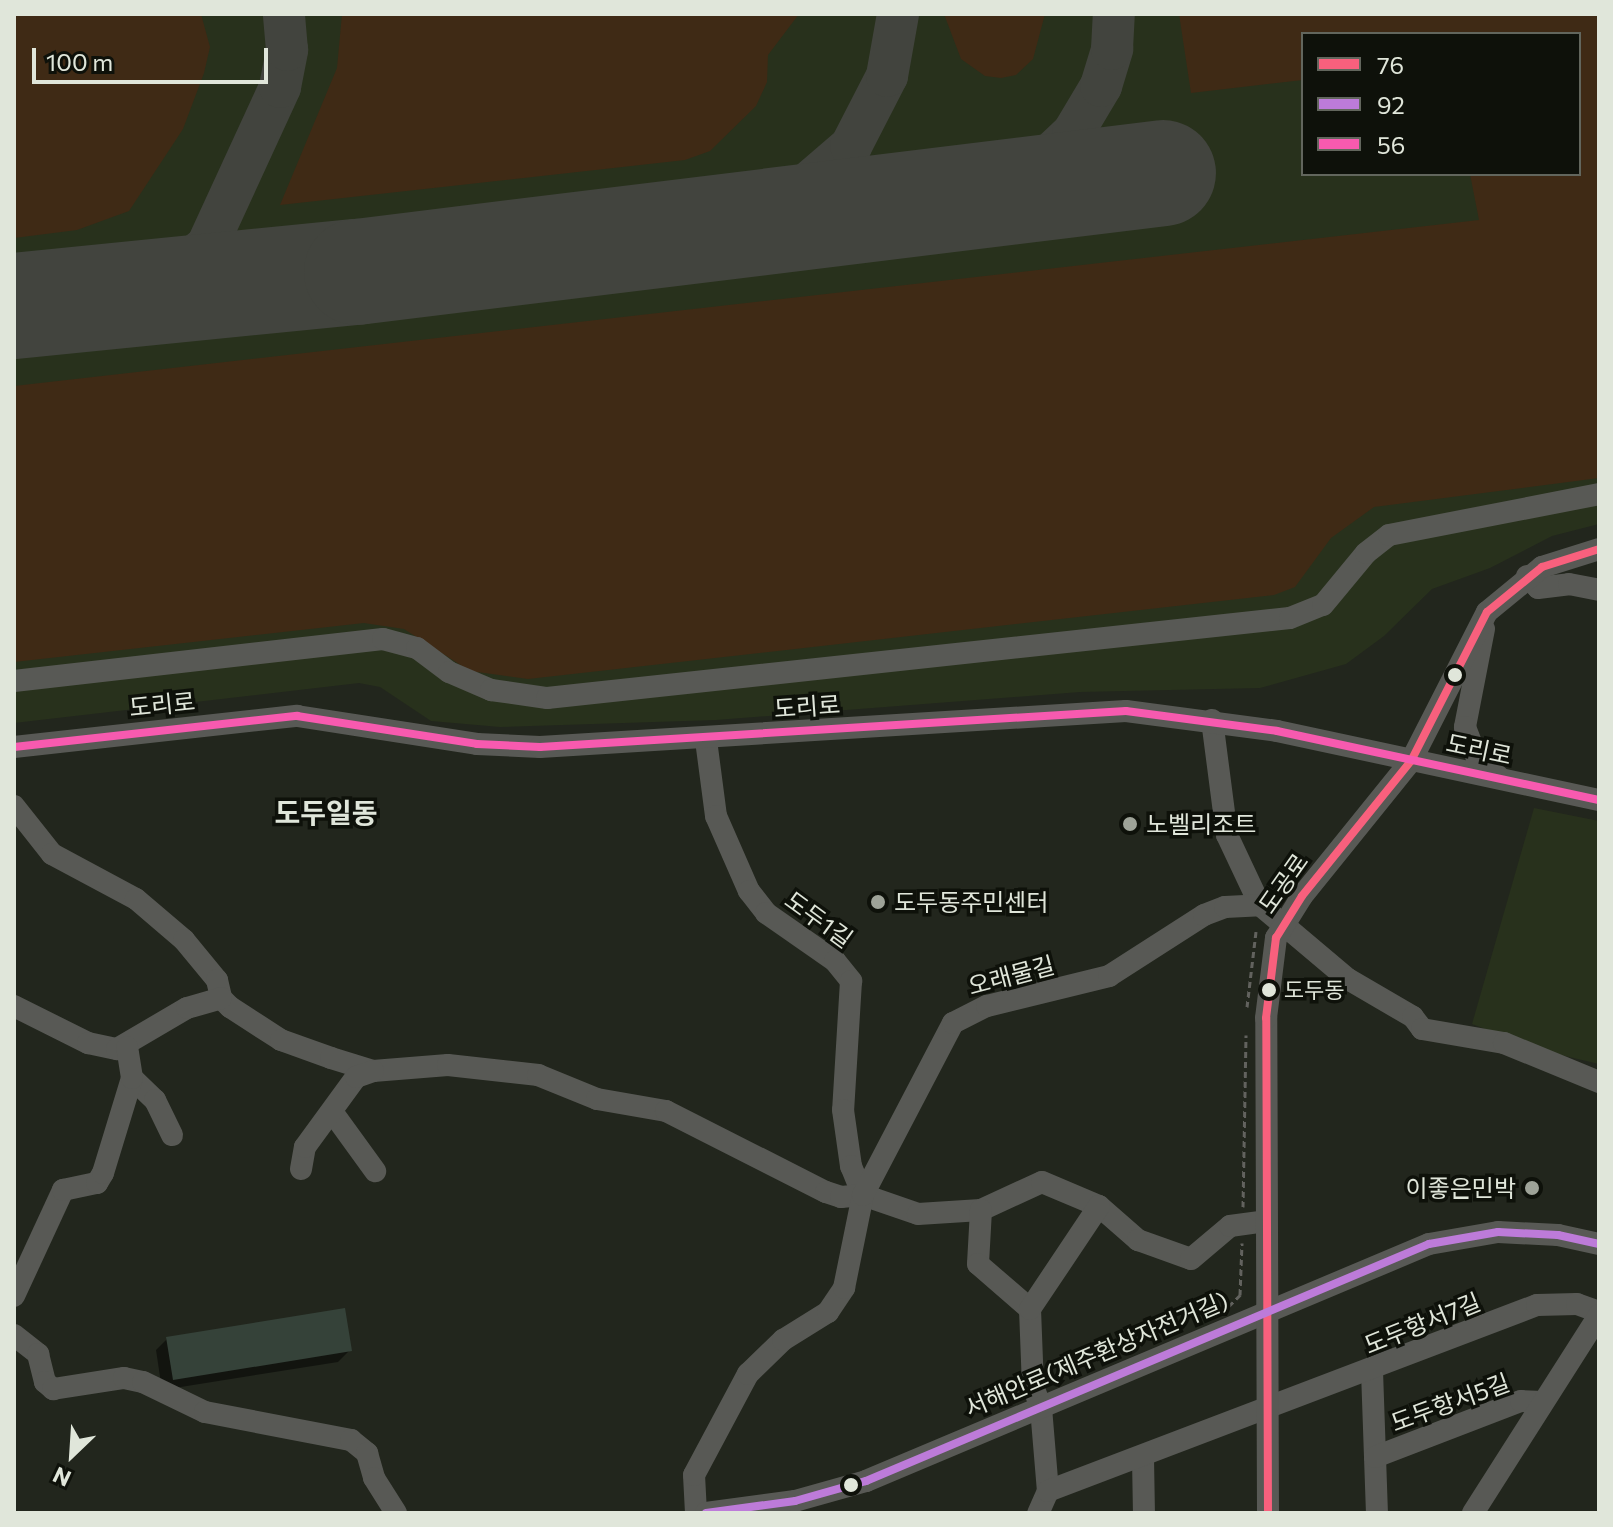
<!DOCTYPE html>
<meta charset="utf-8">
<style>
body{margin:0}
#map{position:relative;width:1613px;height:1527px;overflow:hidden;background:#22261d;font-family:Commissioner,"Noto Sans KR",sans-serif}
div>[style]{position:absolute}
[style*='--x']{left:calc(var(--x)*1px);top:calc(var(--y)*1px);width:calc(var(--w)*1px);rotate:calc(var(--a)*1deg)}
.built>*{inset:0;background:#28311c}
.green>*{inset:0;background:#3f2a15}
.shadow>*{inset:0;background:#0007}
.taxiway>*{height:42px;margin:-21px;padding:0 21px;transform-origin:21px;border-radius:21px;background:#42443e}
.runway>*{height:106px;margin:-53px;padding:0 53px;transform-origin:53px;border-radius:53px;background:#42443e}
.building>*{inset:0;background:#354239}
.path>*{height:3px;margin-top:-1.5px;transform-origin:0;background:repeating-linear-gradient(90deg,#62625e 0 6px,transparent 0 10px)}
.minor>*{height:22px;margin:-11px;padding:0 11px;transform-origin:11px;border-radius:11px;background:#585955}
.bus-1>*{height:8px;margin:-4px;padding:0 4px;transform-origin:4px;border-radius:4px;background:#f8607d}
.bus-2>*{height:8px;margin:-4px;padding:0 4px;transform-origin:4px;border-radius:4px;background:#bd7bd9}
.bus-3>*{height:8px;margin:-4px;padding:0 4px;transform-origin:4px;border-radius:4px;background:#f75aaf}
.dots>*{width:22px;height:22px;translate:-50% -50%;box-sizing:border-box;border:4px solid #0e110a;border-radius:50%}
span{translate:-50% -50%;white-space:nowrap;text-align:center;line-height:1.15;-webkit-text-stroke:7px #0e110a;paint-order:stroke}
.bus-label{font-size:22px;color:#e0e6da}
.left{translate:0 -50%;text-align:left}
.street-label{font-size:24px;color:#e0e6da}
.poi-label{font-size:24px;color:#e0e6da}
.right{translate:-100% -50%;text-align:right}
.quarter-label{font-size:28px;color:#e0e6da;font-weight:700}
.frame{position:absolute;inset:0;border:16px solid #e0e6da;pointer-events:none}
.legend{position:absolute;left:1301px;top:32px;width:280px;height:144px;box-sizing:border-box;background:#0e110a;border:2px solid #62665d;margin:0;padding:10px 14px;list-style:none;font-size:24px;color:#e0e6da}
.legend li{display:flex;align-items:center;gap:16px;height:40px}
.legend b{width:40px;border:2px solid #62665d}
.north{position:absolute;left:32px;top:1415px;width:80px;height:80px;-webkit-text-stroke:6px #0e110a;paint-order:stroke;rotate:205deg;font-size:22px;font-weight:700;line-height:32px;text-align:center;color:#e0e6da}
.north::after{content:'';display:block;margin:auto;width:28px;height:36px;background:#e0e6da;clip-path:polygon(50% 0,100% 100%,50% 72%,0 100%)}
.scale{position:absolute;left:32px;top:48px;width:236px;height:36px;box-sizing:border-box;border:4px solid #e0e6da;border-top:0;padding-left:10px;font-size:24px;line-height:28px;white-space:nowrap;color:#e0e6da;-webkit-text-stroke:6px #0e110a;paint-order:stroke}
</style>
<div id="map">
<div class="built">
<i style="clip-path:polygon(evenodd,14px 14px,1599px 14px,1599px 524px,1552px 536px,1490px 568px,1432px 589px,1384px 636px,1346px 664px,1260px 688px,1080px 692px,716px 720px,500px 727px,431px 721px,380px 687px,359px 683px,14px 723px,14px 14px,1303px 34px,1579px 34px,1579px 174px,1303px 174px,1303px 34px)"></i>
<i style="clip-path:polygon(1534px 808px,1599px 821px,1599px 1064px,1544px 1051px,1472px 1024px)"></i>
</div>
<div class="green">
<i style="clip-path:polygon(14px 14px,201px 14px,210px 47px,204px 73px,183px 129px,129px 211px,77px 230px,14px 238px)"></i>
<i style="clip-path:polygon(342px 14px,799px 14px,768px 55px,767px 82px,756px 106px,710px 151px,685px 160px,280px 205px,337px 68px)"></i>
<i style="clip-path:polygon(944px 14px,1045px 14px,1033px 59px,1016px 75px,1001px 78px,985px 76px,961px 59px)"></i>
<i style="clip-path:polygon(1179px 14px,1599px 14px,1599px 478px,1374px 507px,1331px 538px,1295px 587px,1274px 595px,528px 679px,470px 671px,404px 629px,364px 623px,14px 662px,14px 386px,1479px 220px,1470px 174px,1579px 174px,1579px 34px,1303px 34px,1303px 80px,1191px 93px)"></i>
</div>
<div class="shadow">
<i style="clip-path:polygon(167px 1339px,350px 1350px,338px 1362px,162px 1390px,156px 1350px)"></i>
</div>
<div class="taxiway">
<i style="--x:979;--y:194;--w:67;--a:-25.8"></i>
<i style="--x:1039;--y:165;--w:47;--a:-43.3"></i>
<i style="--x:1073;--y:133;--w:55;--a:-59.2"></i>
<i style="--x:1101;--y:86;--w:39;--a:-73"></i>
<i style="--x:1112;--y:49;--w:35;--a:-87"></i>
<i style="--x:692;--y:231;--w:76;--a:-15.3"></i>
<i style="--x:765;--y:211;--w:30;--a:-27"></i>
<i style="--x:792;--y:197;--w:78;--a:-40.8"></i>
<i style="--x:851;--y:146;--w:79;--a:-62.8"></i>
<i style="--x:887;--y:76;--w:63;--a:-79.9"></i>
<i style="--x:94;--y:295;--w:80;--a:-14.6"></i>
<i style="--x:171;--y:275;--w:46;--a:-38.9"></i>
<i style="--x:207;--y:246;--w:175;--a:-65.3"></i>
<i style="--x:280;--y:87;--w:38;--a:-79"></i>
<i style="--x:287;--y:50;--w:36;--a:-95"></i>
</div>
<div class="runway">
<i style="--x:14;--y:306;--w:345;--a:-5.7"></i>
<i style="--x:357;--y:272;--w:812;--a:-7"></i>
</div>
<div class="building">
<i style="clip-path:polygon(345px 1308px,352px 1351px,173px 1380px,166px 1337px)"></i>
</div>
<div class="path">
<i style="--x:1247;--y:1007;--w:76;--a:-83.2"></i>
<i style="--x:1243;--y:1207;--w:172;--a:-89"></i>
<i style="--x:1229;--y:1306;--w:16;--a:-45"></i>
<i style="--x:1240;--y:1295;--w:52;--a:-87.8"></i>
</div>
<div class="minor">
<i style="--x:1527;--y:576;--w:16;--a:47"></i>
<i style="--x:1538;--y:588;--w:31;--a:-7"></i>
<i style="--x:1569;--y:584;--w:31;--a:11"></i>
<i style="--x:1484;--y:629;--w:100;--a:101"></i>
<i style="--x:1465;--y:727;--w:34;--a:69"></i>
<i style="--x:1477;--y:759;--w:27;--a:39"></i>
<i style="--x:14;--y:681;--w:371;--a:-6.5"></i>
<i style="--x:383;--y:639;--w:35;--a:15"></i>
<i style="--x:417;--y:648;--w:40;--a:37"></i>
<i style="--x:449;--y:672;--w:46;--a:23.2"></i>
<i style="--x:491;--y:690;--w:57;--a:8.1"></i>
<i style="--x:547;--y:698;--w:747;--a:-6.15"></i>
<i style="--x:1290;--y:618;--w:35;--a:-22"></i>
<i style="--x:1323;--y:605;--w:67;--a:-50.4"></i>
<i style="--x:1366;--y:553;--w:29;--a:-38"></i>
<i style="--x:1389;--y:535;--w:214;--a:-11"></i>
<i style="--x:1212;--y:720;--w:116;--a:82.6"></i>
<i style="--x:1227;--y:835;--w:77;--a:64.8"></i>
<i style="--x:1260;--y:905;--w:115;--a:40.1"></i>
<i style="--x:1348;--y:979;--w:75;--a:30.3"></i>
<i style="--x:1413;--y:1017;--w:15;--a:53"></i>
<i style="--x:1422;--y:1029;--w:83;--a:9.7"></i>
<i style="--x:1504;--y:1043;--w:103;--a:22.3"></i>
<i style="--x:706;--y:740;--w:77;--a:82.5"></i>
<i style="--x:716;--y:816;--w:82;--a:66.3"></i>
<i style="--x:749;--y:891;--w:28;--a:52"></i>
<i style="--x:766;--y:913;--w:84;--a:34.8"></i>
<i style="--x:835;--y:961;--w:26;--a:51"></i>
<i style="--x:851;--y:981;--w:129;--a:93.5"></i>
<i style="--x:843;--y:1110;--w:57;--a:81.9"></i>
<i style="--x:851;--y:1166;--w:31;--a:68"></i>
<i style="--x:14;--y:747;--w:285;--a:-6.3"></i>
<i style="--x:297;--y:716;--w:182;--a:8.8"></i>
<i style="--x:477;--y:744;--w:63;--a:2.7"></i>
<i style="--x:540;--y:747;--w:587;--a:-3.52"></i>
<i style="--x:1126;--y:711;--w:152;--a:7.5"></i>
<i style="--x:1277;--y:731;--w:329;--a:12.1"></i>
<i style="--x:14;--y:806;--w:61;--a:51.6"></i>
<i style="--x:52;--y:854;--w:95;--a:28.2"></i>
<i style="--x:136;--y:899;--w:63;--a:40.5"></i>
<i style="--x:184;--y:940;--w:52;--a:50.5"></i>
<i style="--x:217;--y:980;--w:18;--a:77"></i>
<i style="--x:221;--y:998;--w:13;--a:45"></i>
<i style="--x:230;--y:1007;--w:61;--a:32.9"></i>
<i style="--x:281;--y:1040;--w:53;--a:19.8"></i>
<i style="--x:331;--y:1058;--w:44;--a:17.2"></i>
<i style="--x:373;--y:1071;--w:75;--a:-4.6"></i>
<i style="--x:448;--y:1065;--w:91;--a:6.3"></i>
<i style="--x:538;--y:1075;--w:64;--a:22.1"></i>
<i style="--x:597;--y:1099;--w:70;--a:9.9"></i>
<i style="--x:666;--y:1111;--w:179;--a:26.9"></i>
<i style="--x:826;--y:1192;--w:16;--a:18"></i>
<i style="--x:841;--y:1197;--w:22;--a:-5"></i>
<i style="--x:863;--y:1195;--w:58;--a:19.1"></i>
<i style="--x:918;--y:1214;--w:63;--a:-3.6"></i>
<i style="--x:981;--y:1210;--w:67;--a:-24.7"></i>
<i style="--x:1042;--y:1182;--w:62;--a:22.8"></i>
<i style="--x:1099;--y:1206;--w:52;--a:41.1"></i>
<i style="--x:1138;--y:1240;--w:56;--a:19.7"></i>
<i style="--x:1191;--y:1259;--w:51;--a:-40.2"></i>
<i style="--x:1230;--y:1226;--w:34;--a:-8"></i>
<i style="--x:14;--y:1006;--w:83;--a:26.6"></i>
<i style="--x:88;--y:1043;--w:30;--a:12"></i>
<i style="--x:117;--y:1049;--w:81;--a:-30.4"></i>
<i style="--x:187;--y:1008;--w:35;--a:-16"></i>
<i style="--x:132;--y:1078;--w:32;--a:44"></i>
<i style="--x:155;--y:1100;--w:39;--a:64"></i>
<i style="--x:333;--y:1113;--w:72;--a:54.1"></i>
<i style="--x:301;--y:1169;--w:22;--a:-80"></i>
<i style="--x:305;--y:1147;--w:87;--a:-53.9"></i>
<i style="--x:356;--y:1077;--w:18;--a:-19"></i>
<i style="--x:981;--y:1210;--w:54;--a:93.2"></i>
<i style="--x:978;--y:1264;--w:69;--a:40.9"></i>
<i style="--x:1030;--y:1309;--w:77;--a:87.8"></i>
<i style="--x:1033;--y:1386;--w:23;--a:70"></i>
<i style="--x:1041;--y:1408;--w:83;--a:85.2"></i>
<i style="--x:1048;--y:1491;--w:24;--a:114"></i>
<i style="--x:14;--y:1296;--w:117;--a:-65.2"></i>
<i style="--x:63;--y:1190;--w:35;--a:-12"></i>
<i style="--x:97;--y:1183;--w:12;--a:-59"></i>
<i style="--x:103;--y:1173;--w:99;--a:-73"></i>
<i style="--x:132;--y:1078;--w:31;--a:-99"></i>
<i style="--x:1030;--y:1309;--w:124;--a:-56.2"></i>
<i style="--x:14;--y:1335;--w:31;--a:38"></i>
<i style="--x:38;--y:1354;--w:29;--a:76"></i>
<i style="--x:45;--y:1382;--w:11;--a:41"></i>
<i style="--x:53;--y:1389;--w:72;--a:-8.8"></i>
<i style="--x:124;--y:1378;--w:19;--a:12"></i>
<i style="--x:143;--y:1382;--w:69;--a:25.8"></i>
<i style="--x:205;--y:1412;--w:149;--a:10.9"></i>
<i style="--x:351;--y:1440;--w:21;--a:39"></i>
<i style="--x:367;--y:1453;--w:26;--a:74"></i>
<i style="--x:374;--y:1478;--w:41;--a:57.8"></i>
<i style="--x:1372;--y:1371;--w:142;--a:88"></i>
<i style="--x:1375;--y:1457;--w:156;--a:-21"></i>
<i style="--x:1521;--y:1401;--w:21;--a:3"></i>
<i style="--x:1143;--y:1458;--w:55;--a:89"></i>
<i style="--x:1048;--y:1491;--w:523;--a:-20.83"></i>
<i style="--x:1537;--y:1305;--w:40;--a:-1.4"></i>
<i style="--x:1577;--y:1304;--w:23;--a:20"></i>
<i style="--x:696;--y:1513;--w:38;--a:-93"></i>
<i style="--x:694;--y:1475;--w:115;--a:-61.9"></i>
<i style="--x:748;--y:1374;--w:49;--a:-44.2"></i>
<i style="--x:783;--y:1340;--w:53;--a:-31.9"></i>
<i style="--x:828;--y:1312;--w:29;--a:-56"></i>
<i style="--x:844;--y:1288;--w:95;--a:-78.5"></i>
<i style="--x:863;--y:1195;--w:194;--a:-62.4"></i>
<i style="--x:953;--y:1023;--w:38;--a:-27"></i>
<i style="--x:987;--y:1006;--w:126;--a:-13.8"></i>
<i style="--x:1109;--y:976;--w:113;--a:-32.7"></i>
<i style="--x:1204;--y:915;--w:22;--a:-21"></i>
<i style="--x:1225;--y:907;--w:35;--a:-3"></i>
<i style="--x:706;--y:1513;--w:90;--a:-7.7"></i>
<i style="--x:795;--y:1501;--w:74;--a:-15.7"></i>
<i style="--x:866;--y:1481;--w:611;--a:-22.83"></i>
<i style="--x:1429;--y:1244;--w:70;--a:-9.9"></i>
<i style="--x:1498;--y:1232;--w:60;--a:2.9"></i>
<i style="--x:1558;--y:1235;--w:42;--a:12.4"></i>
<i style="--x:1268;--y:1513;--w:495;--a:-90.2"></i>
<i style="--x:1266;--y:1018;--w:81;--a:-82.9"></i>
<i style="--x:1276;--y:938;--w:49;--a:-58.2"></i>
<i style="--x:1302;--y:896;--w:174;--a:-51.1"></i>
<i style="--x:1411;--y:761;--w:167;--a:-63"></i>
<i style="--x:1487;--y:612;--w:71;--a:-39.3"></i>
<i style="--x:1542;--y:567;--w:60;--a:-17.5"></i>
<i style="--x:1473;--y:1513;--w:235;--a:-57.5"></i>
</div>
<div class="bus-1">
<i style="--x:1268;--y:1513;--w:495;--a:-90.2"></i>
<i style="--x:1266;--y:1018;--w:81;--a:-82.9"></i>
<i style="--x:1276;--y:938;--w:49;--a:-58.2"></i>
<i style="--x:1302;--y:896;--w:174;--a:-51.1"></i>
<i style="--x:1411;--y:761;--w:167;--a:-63"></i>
<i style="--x:1487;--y:612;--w:71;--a:-39.3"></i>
<i style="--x:1542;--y:567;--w:60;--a:-17.5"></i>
</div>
<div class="bus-2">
<i style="--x:706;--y:1513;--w:90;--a:-7.7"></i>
<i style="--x:795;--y:1501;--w:74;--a:-15.7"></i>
<i style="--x:866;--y:1481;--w:611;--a:-22.83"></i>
<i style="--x:1429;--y:1244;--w:70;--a:-9.9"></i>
<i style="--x:1498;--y:1232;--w:60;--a:2.9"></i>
<i style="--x:1558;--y:1235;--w:42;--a:12.4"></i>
</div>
<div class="bus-3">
<i style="--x:14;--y:747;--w:285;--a:-6.3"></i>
<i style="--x:297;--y:716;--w:182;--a:8.8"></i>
<i style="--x:477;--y:744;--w:63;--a:2.7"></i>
<i style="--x:540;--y:747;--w:587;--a:-3.52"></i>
<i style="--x:1126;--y:711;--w:152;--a:7.5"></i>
<i style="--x:1277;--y:731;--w:329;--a:12.1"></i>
</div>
<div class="dots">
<i style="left:1455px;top:675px;background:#e0e6da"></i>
<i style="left:1130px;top:824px;background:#9ea398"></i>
<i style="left:878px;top:902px;background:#9ea398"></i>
<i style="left:1269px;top:990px;background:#e0e6da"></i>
<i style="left:1532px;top:1188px;background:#9ea398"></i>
<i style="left:851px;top:1485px;background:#e0e6da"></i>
</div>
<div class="bus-label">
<span class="left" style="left:1284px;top:990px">도두동</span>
</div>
<div class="street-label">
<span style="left:162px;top:704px;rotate:-6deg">도리로</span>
<span style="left:807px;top:706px;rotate:-4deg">도리로</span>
<span style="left:1479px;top:749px;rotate:12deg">도리로</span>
<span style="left:1283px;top:883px;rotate:-55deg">도공로</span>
<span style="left:819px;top:919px;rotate:36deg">도두1길</span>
<span style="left:1011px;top:975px;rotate:-15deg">오래물길</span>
<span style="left:1422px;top:1323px;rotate:-22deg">도두항서7길</span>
<span style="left:1096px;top:1354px;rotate:-23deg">서해안로(제주환상자전거길)</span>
<span style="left:1450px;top:1402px;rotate:-20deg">도두항서5길</span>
</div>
<div class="poi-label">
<span class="left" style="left:1146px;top:824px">노벨리조트</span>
<span class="left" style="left:894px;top:902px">도두동주민센터</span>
<span class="right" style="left:1516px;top:1188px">이좋은민박</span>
</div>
<div class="quarter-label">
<span style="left:326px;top:812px">도두일동</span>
</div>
<div class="frame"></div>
<ul class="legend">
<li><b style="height:10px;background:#f8607d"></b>76</li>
<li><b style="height:10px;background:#bd7bd9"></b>92</li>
<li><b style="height:10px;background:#f75aaf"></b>56</li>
</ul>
<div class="north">N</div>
<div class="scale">100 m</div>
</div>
